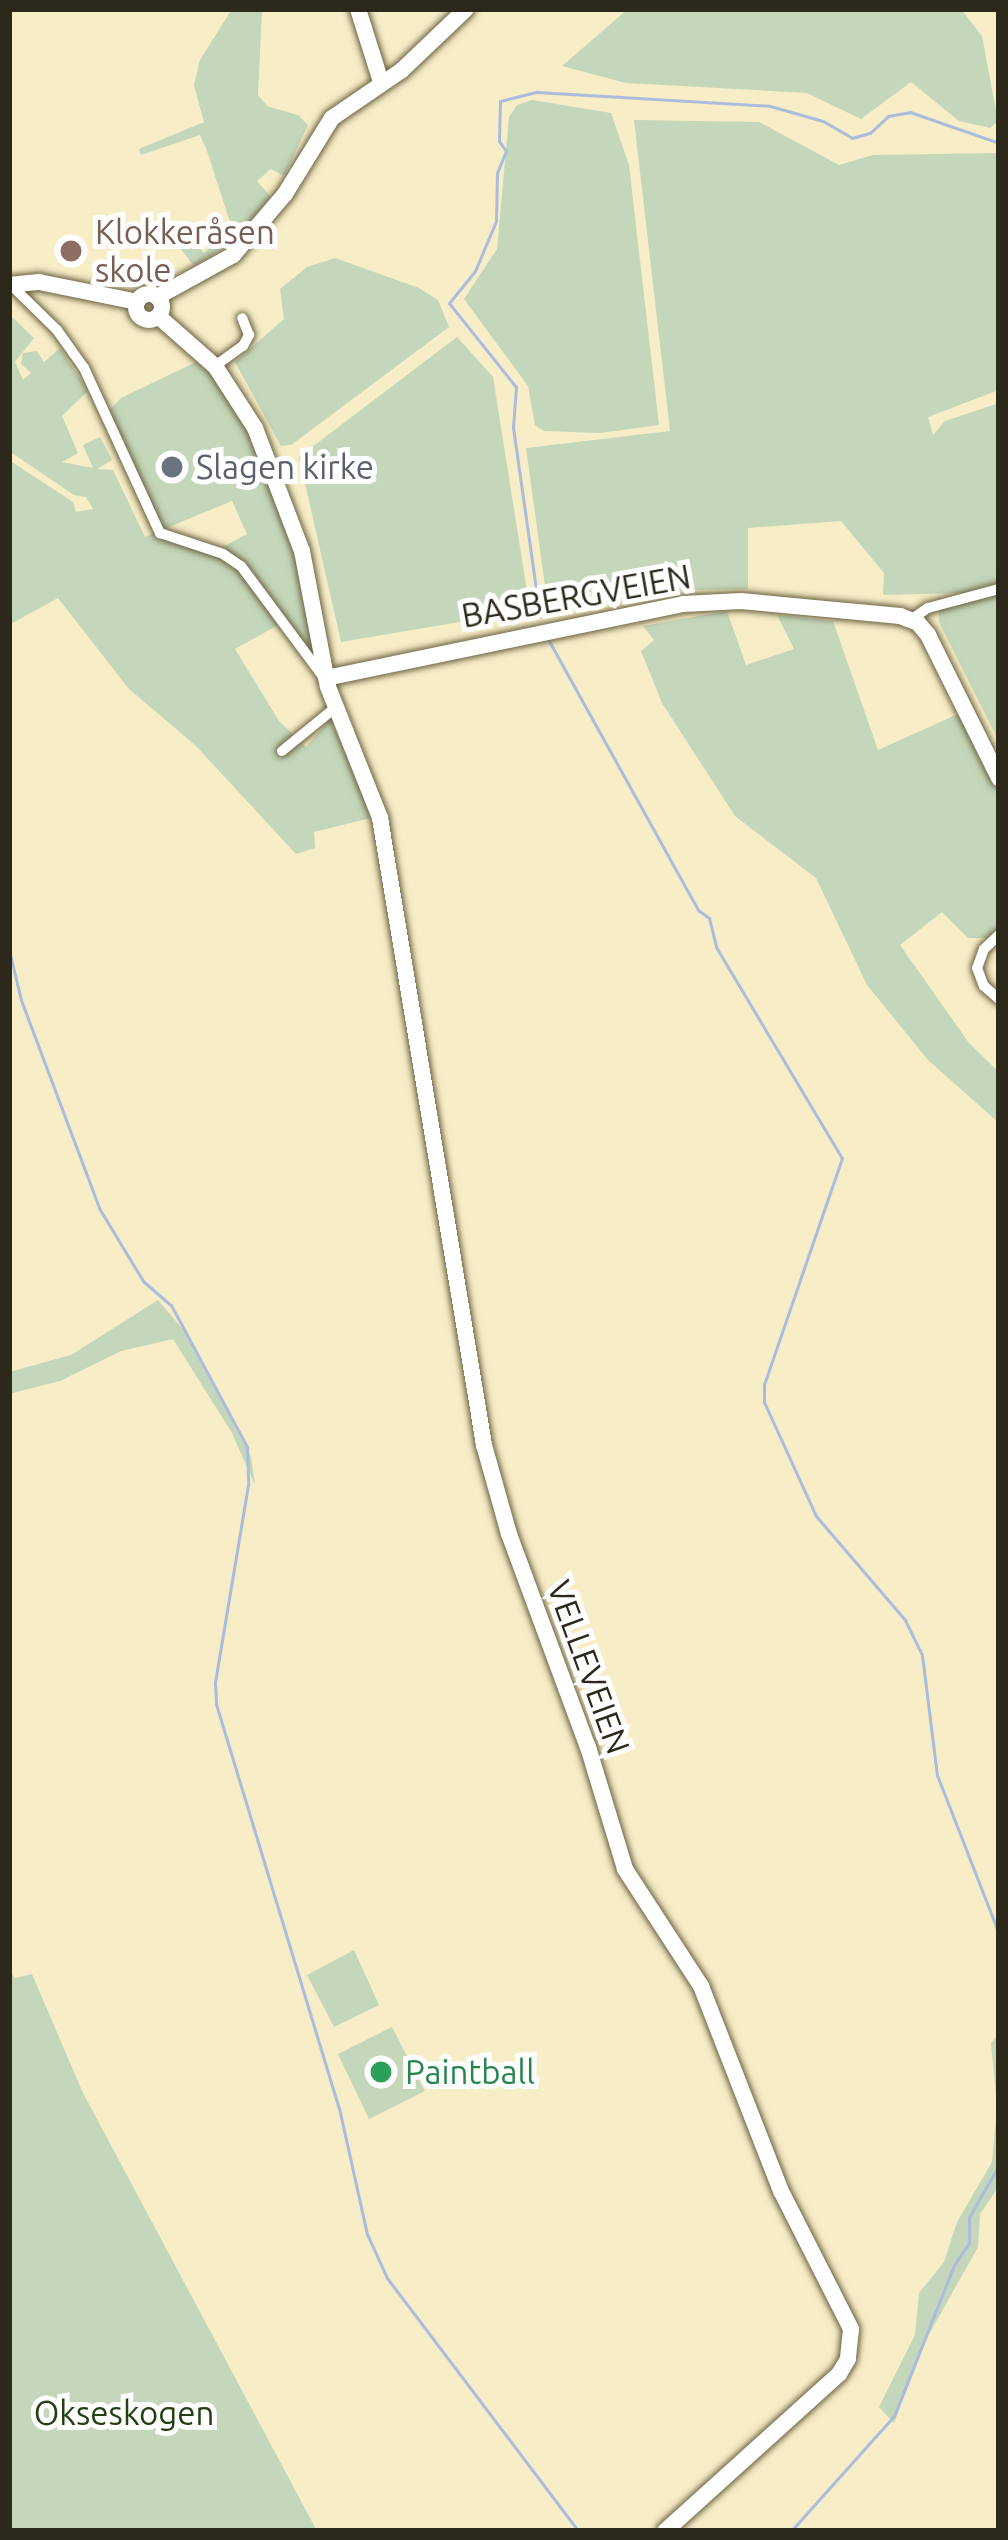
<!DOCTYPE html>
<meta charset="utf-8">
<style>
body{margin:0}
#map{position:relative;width:1008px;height:2540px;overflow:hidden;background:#f7edc7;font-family:Ubuntu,sans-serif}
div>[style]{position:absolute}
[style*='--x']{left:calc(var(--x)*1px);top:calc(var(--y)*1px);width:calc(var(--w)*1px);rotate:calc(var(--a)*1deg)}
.green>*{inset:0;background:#c4d7ba}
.stream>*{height:3px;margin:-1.5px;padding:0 1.5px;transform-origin:1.5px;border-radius:1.5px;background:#abbcdd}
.roads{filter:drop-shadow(0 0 3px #6b6241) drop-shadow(0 0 3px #6b6241)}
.minor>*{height:10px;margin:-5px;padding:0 5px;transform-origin:5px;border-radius:5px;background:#fff}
.secondary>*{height:16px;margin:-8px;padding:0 8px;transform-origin:8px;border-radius:8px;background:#fff}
.secondary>.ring{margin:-8px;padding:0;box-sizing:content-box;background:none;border:16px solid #fff;border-radius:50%}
.dots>*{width:33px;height:33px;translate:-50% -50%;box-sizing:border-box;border:6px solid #fff;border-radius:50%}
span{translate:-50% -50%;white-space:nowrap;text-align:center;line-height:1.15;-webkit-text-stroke:10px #fff;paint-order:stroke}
.education-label{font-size:33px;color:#785e54}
.left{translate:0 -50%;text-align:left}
.worship-label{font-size:33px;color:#5b616d}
.street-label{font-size:33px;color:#2c281a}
.leisure-label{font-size:33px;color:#27864d}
.park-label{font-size:33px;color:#244011}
.frame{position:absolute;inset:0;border:12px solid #2c281a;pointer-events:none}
</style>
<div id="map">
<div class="green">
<i style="clip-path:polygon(232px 9px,262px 9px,258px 95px,267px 106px,298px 115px,308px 125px,284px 176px,271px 169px,257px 181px,271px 197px,229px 244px,194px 266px,181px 249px,192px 240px,204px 253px,232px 228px,206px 148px,200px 135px,141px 155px,139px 149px,204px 122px,194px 85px,200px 60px)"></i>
<i style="clip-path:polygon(628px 9px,961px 9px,982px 36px,998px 121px,990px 128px,959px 121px,911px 82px,861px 119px,807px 93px,626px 83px,562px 66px)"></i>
<i style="clip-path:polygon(532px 100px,611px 113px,629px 165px,659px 425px,600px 433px,544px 431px,535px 425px,528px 386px,464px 299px,497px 249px,509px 117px,517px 105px)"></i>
<i style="clip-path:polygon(634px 120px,759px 122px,839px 165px,873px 155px,999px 153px,999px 390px,928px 417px,933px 435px,945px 421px,999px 403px,999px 583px,963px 593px,883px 595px,884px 573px,841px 521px,748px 528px,748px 589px,546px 593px,526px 448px,670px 431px)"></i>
<i style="clip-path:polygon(335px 258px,419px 288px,438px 300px,449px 327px,291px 445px,281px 446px,235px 362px,284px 319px,280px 289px,307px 267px)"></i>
<i style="clip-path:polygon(evenodd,9px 314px,34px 338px,15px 362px,23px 380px,31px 373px,21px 364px,23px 353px,37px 351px,44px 362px,60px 348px,88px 391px,62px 416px,78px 453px,62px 462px,93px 468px,83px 445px,100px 437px,112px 460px,97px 469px,113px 470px,145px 537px,157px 532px,108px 412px,121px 398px,196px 362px,221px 383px,243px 414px,266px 475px,302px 576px,312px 644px,305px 650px,278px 625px,235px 649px,279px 721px,306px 747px,330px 719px,375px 817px,314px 832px,315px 848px,296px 854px,195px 745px,129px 689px,58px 598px,9px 625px,9px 460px,73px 502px,76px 512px,93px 509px,86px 497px,74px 495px,9px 451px,9px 314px,232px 501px,247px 534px,219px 549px,164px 529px,232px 501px)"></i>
<i style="clip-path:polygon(457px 337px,493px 377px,530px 610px,341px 642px,299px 457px)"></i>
<i style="clip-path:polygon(999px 594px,999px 741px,939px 622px,939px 610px)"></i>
<i style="clip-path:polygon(727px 611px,746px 665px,794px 649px,777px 615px,833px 621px,878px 750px,958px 714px,999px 792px,999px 927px,987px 938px,968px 938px,942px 912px,900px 945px,969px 1043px,999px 1072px,999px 1123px,928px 1060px,867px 985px,816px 878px,735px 816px,662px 703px,641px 651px,654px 640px,643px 626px)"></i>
<i style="clip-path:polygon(158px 1300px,186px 1333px,251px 1457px,255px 1485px,232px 1433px,173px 1339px,121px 1351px,60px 1381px,9px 1394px,9px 1372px,71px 1355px)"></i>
<i style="clip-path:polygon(354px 1950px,379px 2005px,334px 2027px,307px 1975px)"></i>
<i style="clip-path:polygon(9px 1971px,15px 1978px,32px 1974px,83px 2093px,317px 2531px,9px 2531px)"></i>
<i style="clip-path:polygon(392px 2027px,425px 2091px,369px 2119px,338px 2054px)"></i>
<i style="clip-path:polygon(999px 2033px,999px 2186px,980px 2214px,978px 2247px,928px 2336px,894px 2423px,879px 2407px,915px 2335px,919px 2293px,944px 2262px,957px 2222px,992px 2162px,997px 2105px,991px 2043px)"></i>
</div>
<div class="stream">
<i style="--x:540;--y:617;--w:192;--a:-98.1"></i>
<i style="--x:513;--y:427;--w:40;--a:-85.7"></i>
<i style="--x:516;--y:387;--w:107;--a:-128.6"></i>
<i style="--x:449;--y:303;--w:41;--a:-50.9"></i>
<i style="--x:475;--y:271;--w:54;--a:-67.2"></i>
<i style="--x:496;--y:221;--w:48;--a:-88.8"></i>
<i style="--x:497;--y:173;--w:24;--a:-68"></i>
<i style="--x:506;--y:151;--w:12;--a:-125"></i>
<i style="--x:499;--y:141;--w:40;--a:-88.6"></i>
<i style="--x:500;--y:101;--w:38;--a:-14"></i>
<i style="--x:537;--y:92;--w:233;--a:3.4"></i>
<i style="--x:770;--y:106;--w:55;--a:15.8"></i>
<i style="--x:823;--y:121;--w:34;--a:30"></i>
<i style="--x:852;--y:138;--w:19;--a:-16"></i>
<i style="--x:870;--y:133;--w:25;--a:-43"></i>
<i style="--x:888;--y:116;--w:22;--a:-10"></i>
<i style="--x:910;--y:112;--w:94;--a:19.2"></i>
<i style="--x:549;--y:641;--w:308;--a:61"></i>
<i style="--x:698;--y:910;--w:14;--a:36"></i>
<i style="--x:709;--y:918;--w:30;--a:76"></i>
<i style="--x:716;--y:947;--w:246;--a:59.2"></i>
<i style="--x:842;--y:1158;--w:239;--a:109"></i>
<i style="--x:764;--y:1384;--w:18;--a:90"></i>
<i style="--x:764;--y:1402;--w:125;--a:65.5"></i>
<i style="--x:816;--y:1516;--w:137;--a:49.4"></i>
<i style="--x:905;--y:1620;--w:39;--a:64"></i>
<i style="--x:922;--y:1655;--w:121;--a:82.9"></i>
<i style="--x:937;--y:1775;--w:171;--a:68.7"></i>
<i style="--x:9;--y:787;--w:81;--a:90"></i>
<i style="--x:9;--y:950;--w:51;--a:76.5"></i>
<i style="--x:21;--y:1000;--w:222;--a:69.4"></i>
<i style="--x:99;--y:1208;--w:85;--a:58.9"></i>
<i style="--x:143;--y:1281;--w:37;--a:41"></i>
<i style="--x:171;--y:1305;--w:161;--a:61.8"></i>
<i style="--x:247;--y:1447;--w:38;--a:88"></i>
<i style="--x:248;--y:1485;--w:201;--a:99.5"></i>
<i style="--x:215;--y:1683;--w:21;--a:87"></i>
<i style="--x:216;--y:1704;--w:422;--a:73.1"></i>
<i style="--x:339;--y:2108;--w:129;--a:77.5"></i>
<i style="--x:367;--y:2234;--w:48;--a:65.6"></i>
<i style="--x:387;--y:2278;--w:317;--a:52.9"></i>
<i style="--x:791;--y:2531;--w:154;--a:-48.2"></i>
<i style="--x:894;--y:2416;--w:162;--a:-68.3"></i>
<i style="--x:954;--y:2265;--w:27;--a:-56"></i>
<i style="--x:969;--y:2243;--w:26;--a:-90"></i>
<i style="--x:969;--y:2217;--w:60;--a:-60"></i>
</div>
<div class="roads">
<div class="minor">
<i style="--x:11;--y:285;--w:64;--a:44.4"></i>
<i style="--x:57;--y:330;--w:47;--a:54.6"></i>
<i style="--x:84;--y:368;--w:182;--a:65.3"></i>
<i style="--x:160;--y:533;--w:66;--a:18.4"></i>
<i style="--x:223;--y:554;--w:22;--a:34"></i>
<i style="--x:241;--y:566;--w:136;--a:53.4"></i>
<i style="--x:215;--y:366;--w:34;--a:-36"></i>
<i style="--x:243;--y:346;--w:13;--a:-61"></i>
<i style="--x:249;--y:335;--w:18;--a:-112"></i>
<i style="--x:912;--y:619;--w:19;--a:-35"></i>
<i style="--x:928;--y:608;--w:73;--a:-15"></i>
<i style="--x:282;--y:751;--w:70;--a:-39.2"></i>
<i style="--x:999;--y:935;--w:21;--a:137"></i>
<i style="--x:984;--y:949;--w:20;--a:110"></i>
<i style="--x:977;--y:968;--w:19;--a:69"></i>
<i style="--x:984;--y:986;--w:20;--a:41"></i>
</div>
<div class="secondary">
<i style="--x:358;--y:9;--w:77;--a:72.5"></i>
<i style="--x:9;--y:285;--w:30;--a:-6"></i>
<i style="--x:39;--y:282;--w:100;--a:11.5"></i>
<i class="ring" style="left:136px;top:294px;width:10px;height:10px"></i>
<i style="--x:157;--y:297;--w:87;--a:-28.9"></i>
<i style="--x:233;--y:255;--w:80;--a:-49.6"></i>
<i style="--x:285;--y:194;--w:89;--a:-58.3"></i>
<i style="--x:332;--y:118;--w:85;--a:-34.4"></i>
<i style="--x:402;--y:70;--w:88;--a:-43.6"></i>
<i style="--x:158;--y:316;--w:76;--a:41.3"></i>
<i style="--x:215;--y:366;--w:74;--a:57.2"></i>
<i style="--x:255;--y:428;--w:132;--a:69.1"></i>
<i style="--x:302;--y:551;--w:138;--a:79.2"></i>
<i style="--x:328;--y:687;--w:141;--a:68.3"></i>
<i style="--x:380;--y:818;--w:636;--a:80.58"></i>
<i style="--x:484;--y:1445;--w:92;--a:74.3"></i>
<i style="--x:509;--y:1534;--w:227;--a:69.7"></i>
<i style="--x:588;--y:1747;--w:127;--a:73.1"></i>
<i style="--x:625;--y:1869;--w:140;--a:57"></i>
<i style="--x:701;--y:1986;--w:220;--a:68.7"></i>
<i style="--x:781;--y:2191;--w:155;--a:63.1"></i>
<i style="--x:851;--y:2329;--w:30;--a:96"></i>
<i style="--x:848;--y:2359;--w:17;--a:121"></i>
<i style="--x:839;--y:2374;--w:234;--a:137.9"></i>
<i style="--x:326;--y:678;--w:365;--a:-11.7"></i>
<i style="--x:683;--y:604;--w:58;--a:-3"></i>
<i style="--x:741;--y:601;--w:160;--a:5.4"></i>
<i style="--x:900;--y:616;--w:19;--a:21"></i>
<i style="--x:918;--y:623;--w:16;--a:50"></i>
<i style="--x:928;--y:635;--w:160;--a:63.6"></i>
</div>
</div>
<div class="dots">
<i style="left:71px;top:251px;background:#8d6e63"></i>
<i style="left:172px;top:467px;background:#6b7280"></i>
<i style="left:381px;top:2072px;background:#2e9e5b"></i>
</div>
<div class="education-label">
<span class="left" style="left:95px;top:251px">Klokkeråsen<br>skole</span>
</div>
<div class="worship-label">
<span class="left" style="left:196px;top:467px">Slagen kirke</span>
</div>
<div class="street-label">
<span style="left:576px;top:596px;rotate:-10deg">BASBERGVEIEN</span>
<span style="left:589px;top:1667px;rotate:70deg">VELLEVEIEN</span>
</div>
<div class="leisure-label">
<span class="left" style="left:405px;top:2072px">Paintball</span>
</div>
<div class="park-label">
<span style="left:124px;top:2413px">Okseskogen</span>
</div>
<div class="frame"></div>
</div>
